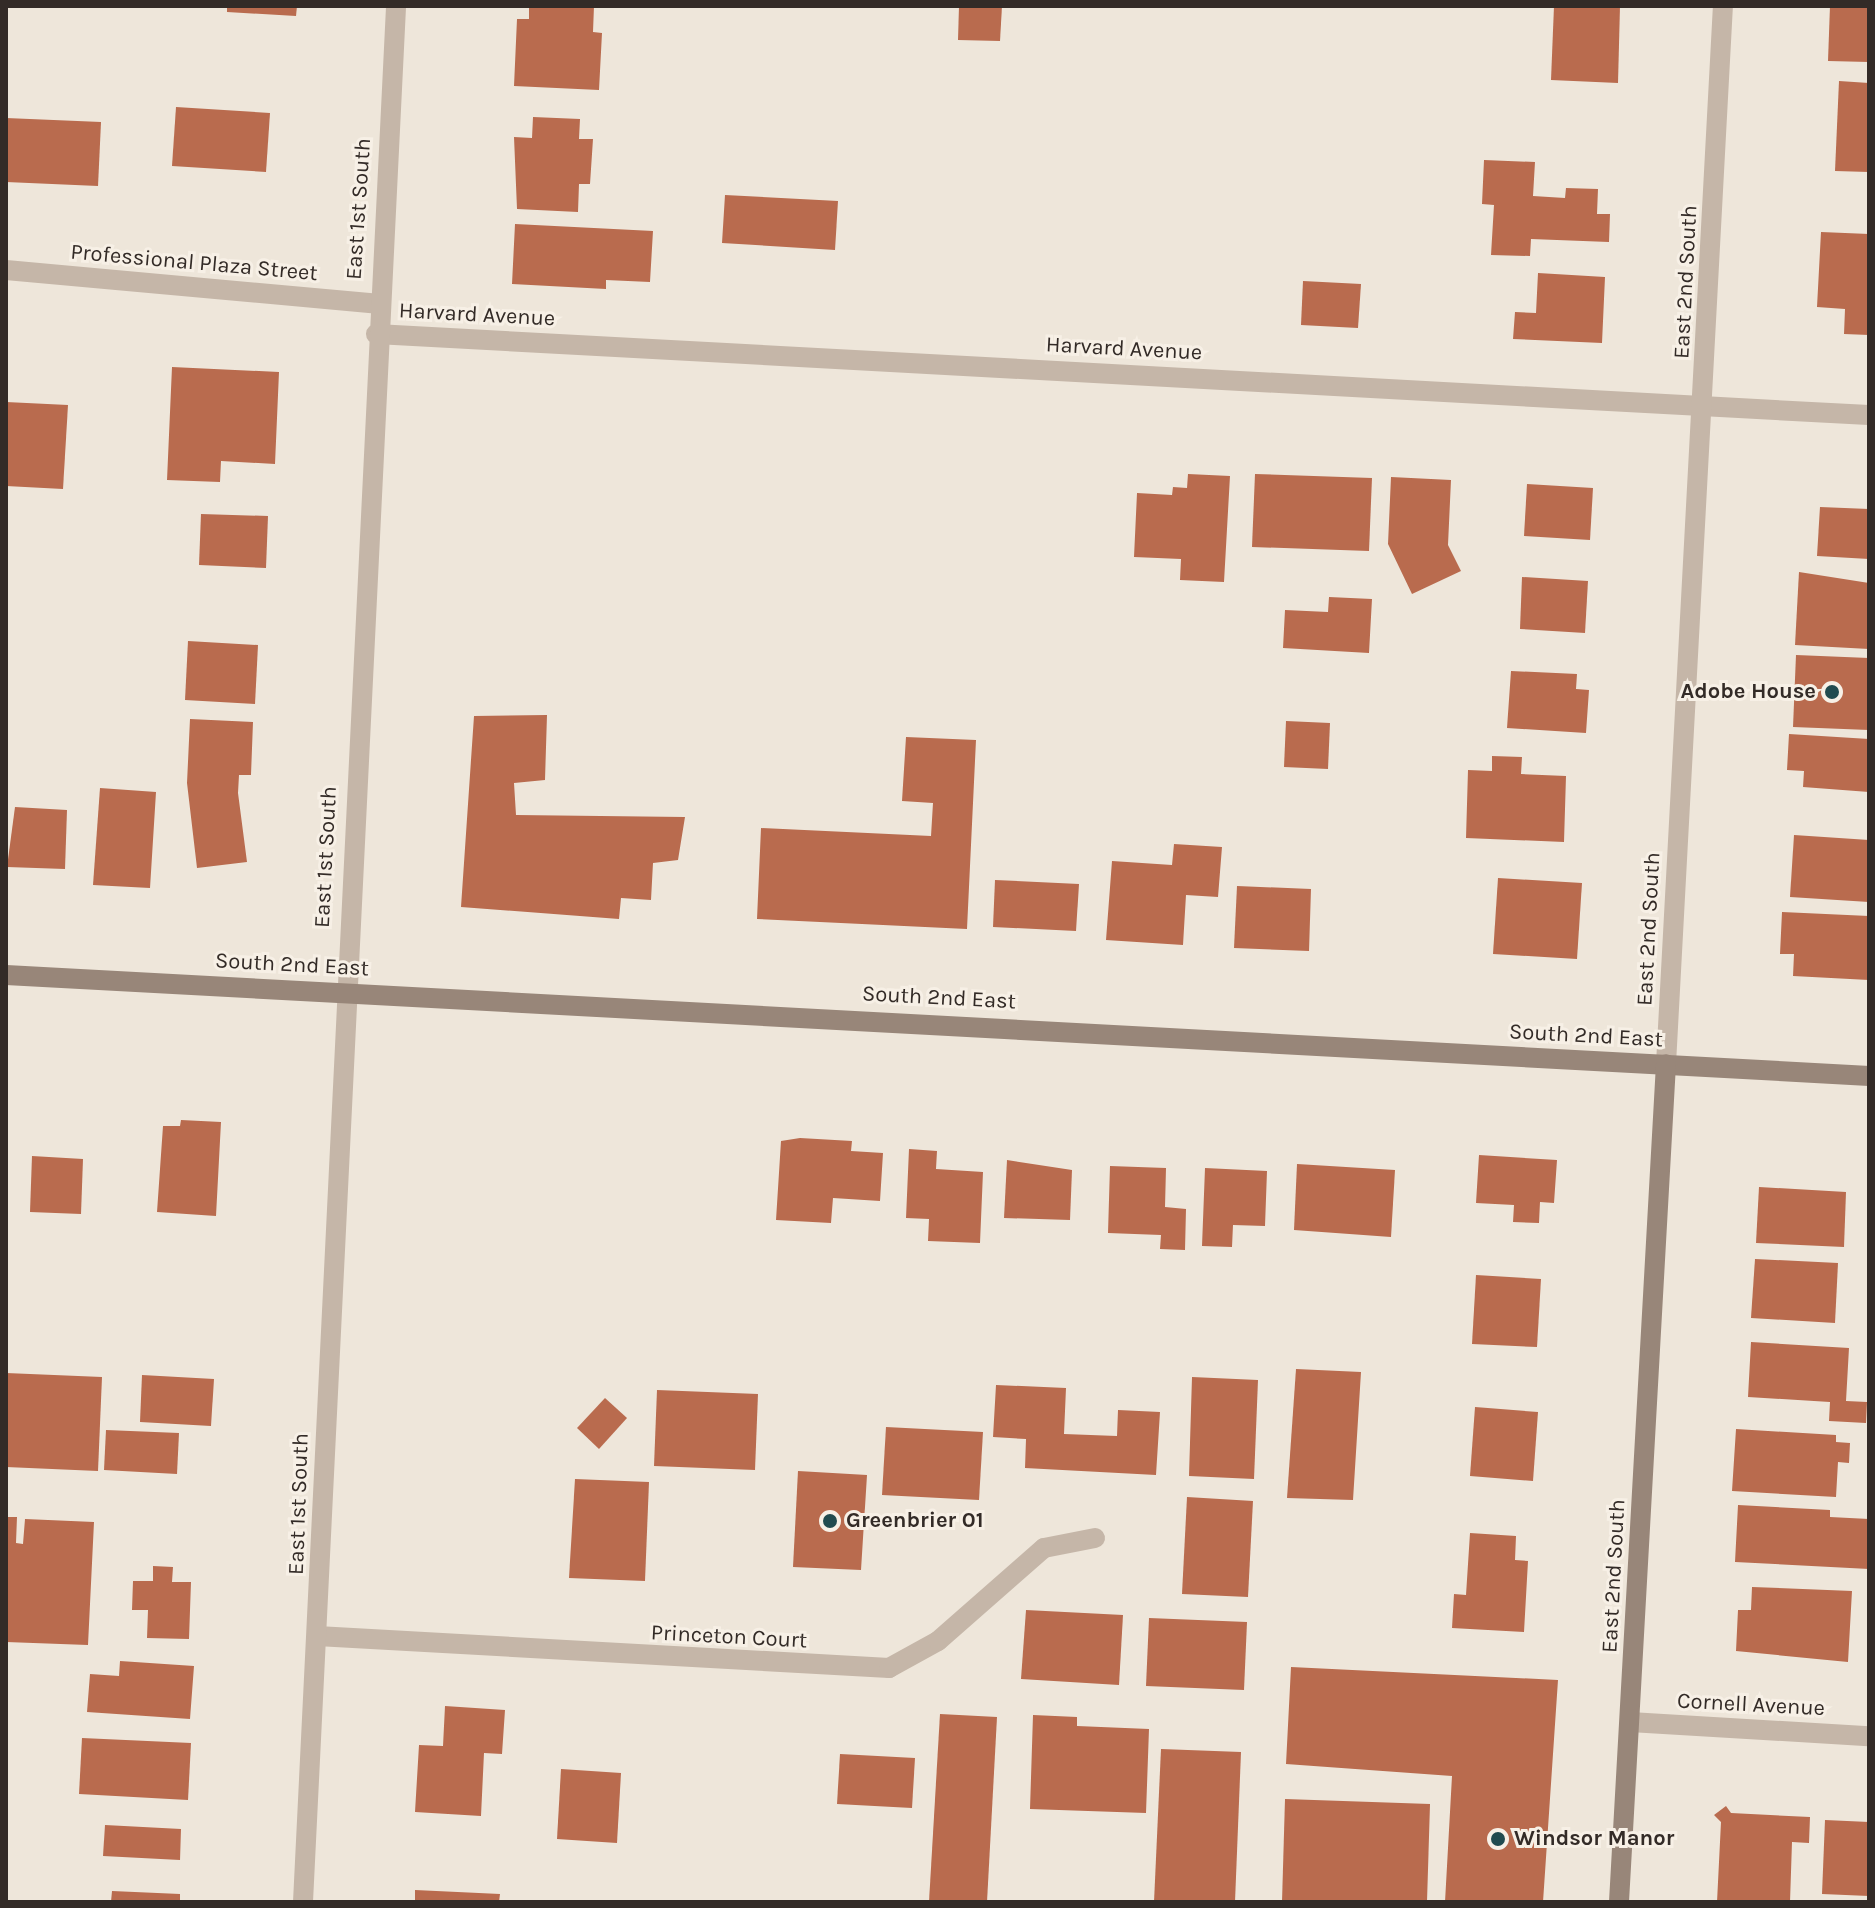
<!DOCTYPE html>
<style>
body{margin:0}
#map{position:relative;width:1875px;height:1908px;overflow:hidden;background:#eee6da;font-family:Karla,sans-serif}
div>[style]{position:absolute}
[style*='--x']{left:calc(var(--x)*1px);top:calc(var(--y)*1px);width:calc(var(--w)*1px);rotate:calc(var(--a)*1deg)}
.building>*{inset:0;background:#b96b4e}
.street>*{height:20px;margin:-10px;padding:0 10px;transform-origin:10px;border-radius:10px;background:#c5b6a8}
.secondary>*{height:20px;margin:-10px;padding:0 10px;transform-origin:10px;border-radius:10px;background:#988679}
.dots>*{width:22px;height:22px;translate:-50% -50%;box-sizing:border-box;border:4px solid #f7f0e6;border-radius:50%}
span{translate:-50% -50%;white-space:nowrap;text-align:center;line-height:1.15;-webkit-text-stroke:6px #f7f0e6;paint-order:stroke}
.street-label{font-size:22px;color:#332b27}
.poi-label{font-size:22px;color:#332b27;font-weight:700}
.right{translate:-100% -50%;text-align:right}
.left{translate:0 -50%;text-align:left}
.frame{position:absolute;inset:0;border:8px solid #332b27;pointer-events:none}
</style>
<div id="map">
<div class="building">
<i style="clip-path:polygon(227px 6px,297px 6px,296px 16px,227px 12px)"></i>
<i style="clip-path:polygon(529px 6px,594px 6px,593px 32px,602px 33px,599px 90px,514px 86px,517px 19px,529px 19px)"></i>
<i style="clip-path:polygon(959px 6px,1002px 6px,1000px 41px,958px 40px)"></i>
<i style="clip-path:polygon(1554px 6px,1620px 6px,1618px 83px,1551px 80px)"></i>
<i style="clip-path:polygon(1830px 6px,1869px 6px,1869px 62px,1828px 61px)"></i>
<i style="clip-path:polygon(1839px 81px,1869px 83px,1869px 172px,1835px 171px)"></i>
<i style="clip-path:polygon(176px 107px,270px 113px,266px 172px,172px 166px)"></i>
<i style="clip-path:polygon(533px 117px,580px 119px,579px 139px,593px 139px,590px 184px,579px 184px,578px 212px,517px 209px,514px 137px,532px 138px)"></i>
<i style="clip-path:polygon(6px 118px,101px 122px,98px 186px,6px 182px)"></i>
<i style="clip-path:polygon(1484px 160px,1535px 162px,1533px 196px,1565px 198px,1566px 188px,1598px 189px,1597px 214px,1610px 214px,1609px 242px,1531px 239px,1530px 256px,1491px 255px,1494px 205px,1482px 204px)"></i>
<i style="clip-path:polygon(725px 195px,838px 201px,835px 250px,722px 243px)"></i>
<i style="clip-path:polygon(515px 224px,653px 231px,650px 282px,606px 280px,606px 289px,512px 284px)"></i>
<i style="clip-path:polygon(1821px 232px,1869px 234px,1869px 335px,1844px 334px,1845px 309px,1817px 307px)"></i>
<i style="clip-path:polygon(1538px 273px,1605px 277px,1602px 343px,1513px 339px,1515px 312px,1536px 313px)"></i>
<i style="clip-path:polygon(1303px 281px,1361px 284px,1358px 328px,1301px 325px)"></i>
<i style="clip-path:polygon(172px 367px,279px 372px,275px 464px,221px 461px,220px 482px,167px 480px)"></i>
<i style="clip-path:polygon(6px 402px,68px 405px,63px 489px,6px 486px)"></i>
<i style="clip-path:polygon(1188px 474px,1230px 476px,1224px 582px,1180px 580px,1181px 559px,1134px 557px,1137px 493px,1172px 495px,1173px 487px,1187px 488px)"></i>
<i style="clip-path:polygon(1255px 474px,1372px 478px,1369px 551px,1252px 547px)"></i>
<i style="clip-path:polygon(1391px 477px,1451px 480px,1448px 545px,1461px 571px,1412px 594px,1388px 544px)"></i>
<i style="clip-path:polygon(1527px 484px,1593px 488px,1590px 540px,1524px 536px)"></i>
<i style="clip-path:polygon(1820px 507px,1869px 509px,1869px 559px,1817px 556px)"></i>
<i style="clip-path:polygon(201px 514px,268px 516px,266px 568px,199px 565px)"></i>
<i style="clip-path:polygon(1799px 572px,1869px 583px,1869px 649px,1795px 645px)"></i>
<i style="clip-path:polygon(1522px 577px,1588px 581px,1585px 633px,1520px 629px)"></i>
<i style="clip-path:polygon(1329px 597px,1372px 599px,1369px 653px,1283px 648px,1285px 610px,1328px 612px)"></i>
<i style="clip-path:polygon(188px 641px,258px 645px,255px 704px,185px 700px)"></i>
<i style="clip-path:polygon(1796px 655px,1869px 658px,1869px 730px,1793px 727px)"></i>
<i style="clip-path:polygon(1511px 671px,1577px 674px,1576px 689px,1589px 690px,1586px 733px,1507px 728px)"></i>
<i style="clip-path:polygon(547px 715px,545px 780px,514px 783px,516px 815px,685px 817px,678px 860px,653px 863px,651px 900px,621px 898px,619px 919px,461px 907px,474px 716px)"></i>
<i style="clip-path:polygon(190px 719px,253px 722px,251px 775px,239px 775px,238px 793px,247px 862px,197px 868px,187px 783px)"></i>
<i style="clip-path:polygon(1286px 721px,1330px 723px,1328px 769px,1284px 767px)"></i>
<i style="clip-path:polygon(1789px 734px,1869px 739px,1869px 792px,1803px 787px,1804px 771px,1787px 770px)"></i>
<i style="clip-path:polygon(906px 737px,976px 740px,967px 929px,757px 919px,761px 828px,931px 836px,933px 803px,902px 801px)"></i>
<i style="clip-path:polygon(1492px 756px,1522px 757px,1521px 774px,1566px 776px,1564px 842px,1466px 838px,1468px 770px,1492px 771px)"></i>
<i style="clip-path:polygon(100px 788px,156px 792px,150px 888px,93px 885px)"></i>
<i style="clip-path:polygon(15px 807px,67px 810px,65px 869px,7px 867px)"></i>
<i style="clip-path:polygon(1794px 835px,1869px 840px,1869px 902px,1790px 897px)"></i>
<i style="clip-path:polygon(1174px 844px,1222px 847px,1218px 897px,1186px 895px,1183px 945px,1106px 940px,1112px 861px,1172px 865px)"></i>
<i style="clip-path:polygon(1498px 878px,1582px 883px,1577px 959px,1493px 954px)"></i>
<i style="clip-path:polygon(995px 880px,1079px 884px,1076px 931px,993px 927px)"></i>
<i style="clip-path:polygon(1237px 886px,1311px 889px,1309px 951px,1234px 948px)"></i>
<i style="clip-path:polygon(1782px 912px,1869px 916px,1869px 980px,1793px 976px,1794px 954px,1780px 954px)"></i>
<i style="clip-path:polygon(181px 1120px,221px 1122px,216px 1216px,157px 1212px,163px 1126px,180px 1126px)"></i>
<i style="clip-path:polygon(800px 1138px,852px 1141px,851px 1151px,883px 1153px,880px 1201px,833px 1198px,831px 1223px,776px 1220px,781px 1141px)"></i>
<i style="clip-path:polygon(909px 1149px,937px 1151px,936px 1169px,983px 1172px,980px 1243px,928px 1241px,929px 1219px,906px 1218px)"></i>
<i style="clip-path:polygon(1479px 1155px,1557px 1160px,1554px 1203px,1540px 1202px,1539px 1223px,1513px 1222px,1514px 1205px,1476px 1203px)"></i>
<i style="clip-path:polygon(32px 1156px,83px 1159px,81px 1214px,30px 1212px)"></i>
<i style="clip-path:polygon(1007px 1160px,1072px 1170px,1070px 1220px,1004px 1218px)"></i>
<i style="clip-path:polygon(1297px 1164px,1395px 1170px,1391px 1237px,1294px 1230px)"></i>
<i style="clip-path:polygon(1110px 1166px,1166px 1168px,1165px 1207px,1186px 1209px,1185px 1250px,1160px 1249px,1161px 1235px,1108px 1233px)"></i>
<i style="clip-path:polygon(1205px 1168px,1267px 1171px,1265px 1226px,1233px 1225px,1232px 1247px,1202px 1246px)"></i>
<i style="clip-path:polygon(1759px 1187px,1846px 1192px,1844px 1247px,1756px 1243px)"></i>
<i style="clip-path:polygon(1755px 1259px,1838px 1263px,1835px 1323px,1751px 1318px)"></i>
<i style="clip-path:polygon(1476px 1275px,1541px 1279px,1537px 1347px,1472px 1344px)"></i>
<i style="clip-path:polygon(1751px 1342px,1849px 1348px,1846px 1401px,1867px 1402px,1866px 1423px,1829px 1421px,1830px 1402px,1748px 1397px)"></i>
<i style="clip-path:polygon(1296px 1369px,1361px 1372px,1353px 1500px,1287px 1498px)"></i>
<i style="clip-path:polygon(6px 1373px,102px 1377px,98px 1471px,6px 1467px)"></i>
<i style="clip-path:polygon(142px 1375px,214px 1379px,211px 1426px,140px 1422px)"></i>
<i style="clip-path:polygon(1192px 1377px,1258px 1380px,1254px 1479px,1189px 1476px)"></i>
<i style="clip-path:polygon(996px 1385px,1066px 1388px,1064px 1434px,1117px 1436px,1118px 1410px,1160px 1412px,1156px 1475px,1025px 1468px,1026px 1439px,993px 1437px)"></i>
<i style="clip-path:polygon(657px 1390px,758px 1394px,755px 1470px,654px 1466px)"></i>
<i style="clip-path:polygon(605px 1398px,627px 1418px,599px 1449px,577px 1428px)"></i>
<i style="clip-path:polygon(1475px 1407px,1538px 1412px,1533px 1481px,1470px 1476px)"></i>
<i style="clip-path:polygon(886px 1427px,983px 1432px,979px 1500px,882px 1495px)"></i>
<i style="clip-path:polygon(1736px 1429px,1836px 1435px,1836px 1442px,1850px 1443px,1849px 1463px,1838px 1462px,1836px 1497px,1732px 1491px)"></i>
<i style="clip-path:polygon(106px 1430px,179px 1433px,177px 1474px,104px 1470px)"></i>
<i style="clip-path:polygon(798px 1471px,867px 1475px,861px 1570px,793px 1567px)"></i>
<i style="clip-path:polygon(575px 1479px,649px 1482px,645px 1581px,569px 1578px)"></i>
<i style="clip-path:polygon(1187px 1497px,1253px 1501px,1248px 1597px,1182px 1594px)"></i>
<i style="clip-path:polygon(1738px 1505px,1830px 1510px,1830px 1517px,1869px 1519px,1869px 1569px,1735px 1562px)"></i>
<i style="clip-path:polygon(6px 1517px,17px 1517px,16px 1543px,23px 1544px,25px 1519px,94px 1522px,88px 1645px,6px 1642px)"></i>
<i style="clip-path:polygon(1470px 1533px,1516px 1536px,1515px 1560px,1528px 1561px,1524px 1632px,1452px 1628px,1454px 1594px,1466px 1595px)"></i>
<i style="clip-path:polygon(153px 1566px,173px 1567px,172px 1582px,191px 1582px,189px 1639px,147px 1638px,148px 1610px,132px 1610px,133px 1581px,153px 1581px)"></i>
<i style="clip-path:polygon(1752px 1587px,1852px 1591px,1848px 1662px,1736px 1651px,1738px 1610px,1751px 1610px)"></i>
<i style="clip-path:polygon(1026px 1610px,1123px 1615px,1119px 1685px,1021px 1679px)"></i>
<i style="clip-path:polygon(1149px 1618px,1247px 1622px,1244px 1690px,1146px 1686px)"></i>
<i style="clip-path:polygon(120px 1661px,194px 1666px,190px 1719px,87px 1712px,90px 1674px,119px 1676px)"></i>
<i style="clip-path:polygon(1291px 1667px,1558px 1680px,1543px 1902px,1445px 1902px,1452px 1776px,1286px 1764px)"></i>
<i style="clip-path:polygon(445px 1706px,505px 1710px,502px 1754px,484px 1753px,481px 1816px,415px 1812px,419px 1745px,443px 1746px)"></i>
<i style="clip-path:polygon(940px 1714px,997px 1717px,987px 1902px,929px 1902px)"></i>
<i style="clip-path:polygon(1033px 1715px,1077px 1717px,1077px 1726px,1149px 1729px,1146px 1813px,1030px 1809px)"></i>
<i style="clip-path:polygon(82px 1738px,191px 1743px,188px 1800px,79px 1794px)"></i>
<i style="clip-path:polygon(1161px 1749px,1241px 1752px,1235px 1902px,1154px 1902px)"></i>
<i style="clip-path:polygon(840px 1754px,915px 1758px,912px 1808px,837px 1804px)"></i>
<i style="clip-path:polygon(561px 1769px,621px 1773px,617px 1843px,557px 1839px)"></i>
<i style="clip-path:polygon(1285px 1799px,1430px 1804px,1427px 1902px,1282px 1902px)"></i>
<i style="clip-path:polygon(1726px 1806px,1731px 1813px,1810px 1817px,1809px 1843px,1792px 1842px,1790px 1902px,1717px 1902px,1721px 1822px,1714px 1815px)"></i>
<i style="clip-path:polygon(1825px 1820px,1869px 1822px,1869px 1896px,1822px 1894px)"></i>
<i style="clip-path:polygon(105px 1825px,181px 1829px,180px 1860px,103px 1856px)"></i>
<i style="clip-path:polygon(415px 1890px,500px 1894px,499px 1902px,415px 1902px)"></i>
<i style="clip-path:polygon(112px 1891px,180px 1894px,180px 1902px,111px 1902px)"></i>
</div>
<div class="street">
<i style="--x:6;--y:270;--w:373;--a:5.2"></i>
<i style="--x:376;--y:334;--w:1495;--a:3.11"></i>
<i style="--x:1666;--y:1064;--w:1060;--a:-86.92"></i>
<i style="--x:317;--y:1636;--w:573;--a:3.2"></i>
<i style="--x:889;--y:1668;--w:56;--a:-28.9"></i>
<i style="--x:938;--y:1641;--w:141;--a:-41.3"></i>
<i style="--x:1044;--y:1548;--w:52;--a:-11.1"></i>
<i style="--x:1630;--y:1722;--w:239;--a:3.4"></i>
<i style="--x:303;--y:1902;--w:1898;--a:-87.19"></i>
</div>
<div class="secondary">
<i style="--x:6;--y:975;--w:1866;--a:3.1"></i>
<i style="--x:1619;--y:1902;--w:839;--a:-86.79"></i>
</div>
<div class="dots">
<i style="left:1832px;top:692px;background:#214b4f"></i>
<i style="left:830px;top:1521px;background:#214b4f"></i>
<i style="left:1498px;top:1839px;background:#214b4f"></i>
</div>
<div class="street-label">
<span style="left:359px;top:209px;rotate:-86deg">East 1st South</span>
<span style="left:194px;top:263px;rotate:5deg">Professional Plaza Street</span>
<span style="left:1686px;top:282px;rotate:-87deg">East 2nd South</span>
<span style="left:477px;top:315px;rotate:3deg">Harvard Avenue</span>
<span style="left:1124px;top:349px;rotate:3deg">Harvard Avenue</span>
<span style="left:326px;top:857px;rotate:-87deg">East 1st South</span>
<span style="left:1649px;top:929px;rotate:-87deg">East 2nd South</span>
<span style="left:292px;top:965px;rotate:3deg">South 2nd East</span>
<span style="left:939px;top:998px;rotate:3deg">South 2nd East</span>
<span style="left:1586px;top:1036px;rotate:3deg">South 2nd East</span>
<span style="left:299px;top:1504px;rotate:-88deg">East 1st South</span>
<span style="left:1614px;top:1576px;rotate:-87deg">East 2nd South</span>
<span style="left:729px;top:1637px;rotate:3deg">Princeton Court</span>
<span style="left:1751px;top:1705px;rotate:3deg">Cornell Avenue</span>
</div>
<div class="poi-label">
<span class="right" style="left:1816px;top:692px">Adobe House</span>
<span class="left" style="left:846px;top:1521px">Greenbrier 01</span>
<span class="left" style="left:1514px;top:1839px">Windsor Manor</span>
</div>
<div class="frame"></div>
</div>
